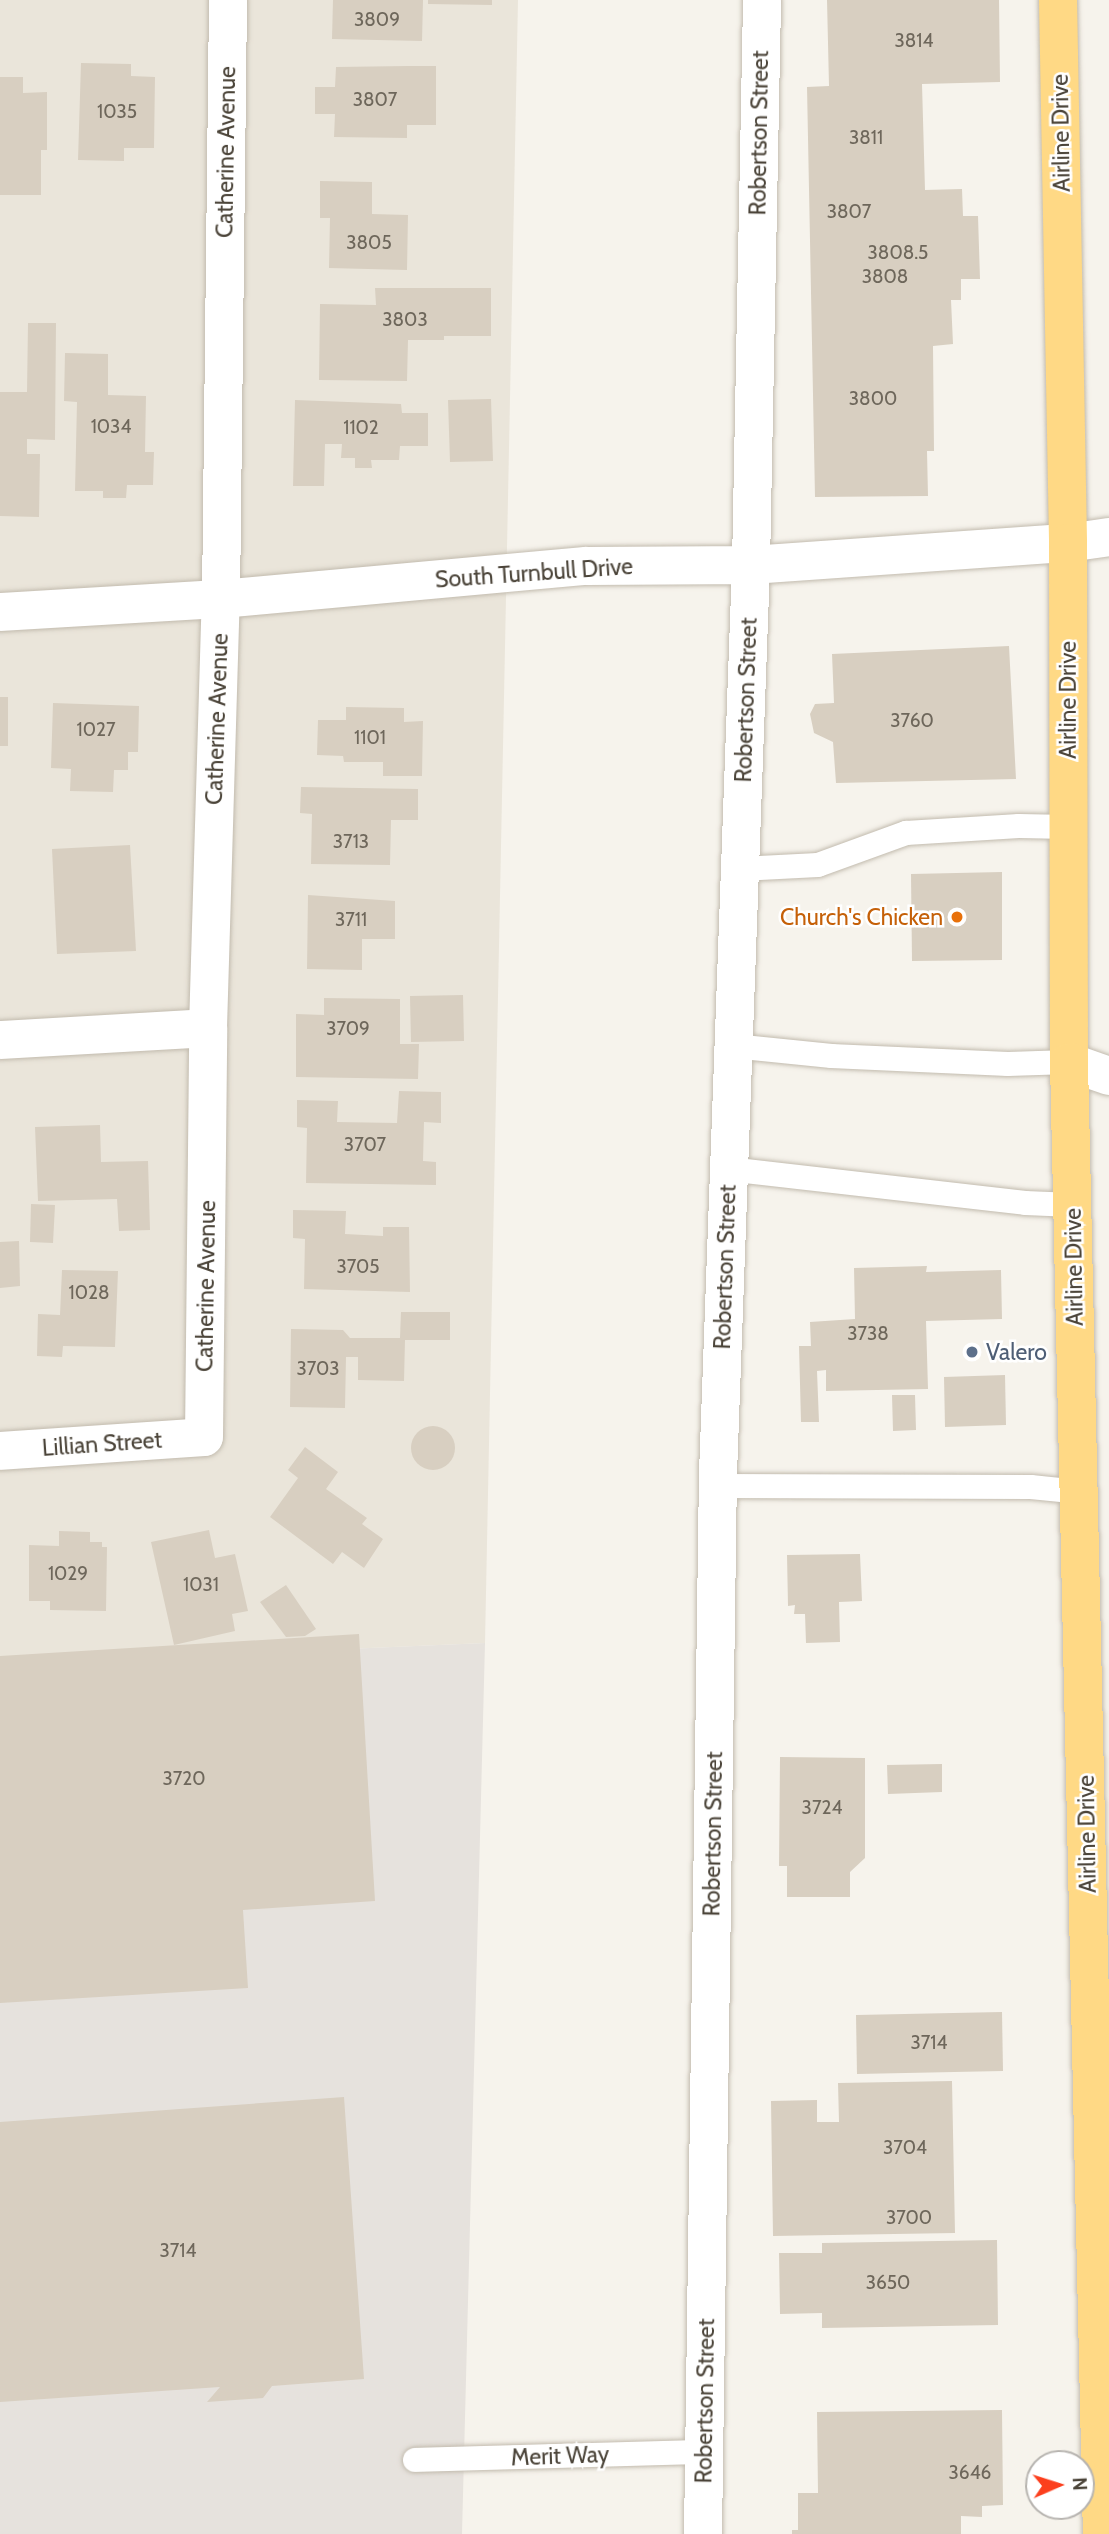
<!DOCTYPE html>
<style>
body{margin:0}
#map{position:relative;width:1109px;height:2534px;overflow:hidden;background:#f6f3ec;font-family:Cabin,sans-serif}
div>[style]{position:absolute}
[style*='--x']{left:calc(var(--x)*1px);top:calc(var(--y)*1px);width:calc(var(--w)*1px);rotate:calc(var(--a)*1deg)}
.residential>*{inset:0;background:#eae5da}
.industrial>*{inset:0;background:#e6e2dd}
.building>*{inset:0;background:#d8cfc1}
.round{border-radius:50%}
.roads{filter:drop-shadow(0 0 2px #c2bbae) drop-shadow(0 0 2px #c2bbae)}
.service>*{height:24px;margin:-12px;padding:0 12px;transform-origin:12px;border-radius:12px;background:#fff}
.minor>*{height:38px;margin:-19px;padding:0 19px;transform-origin:19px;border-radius:19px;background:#fff}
.trunk>*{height:38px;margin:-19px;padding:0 19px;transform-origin:19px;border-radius:19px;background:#ffd985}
.dots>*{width:19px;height:19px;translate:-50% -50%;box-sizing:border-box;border:4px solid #fff;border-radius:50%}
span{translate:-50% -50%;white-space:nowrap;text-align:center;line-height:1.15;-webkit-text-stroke:5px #fff;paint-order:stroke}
.number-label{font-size:19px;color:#6e675b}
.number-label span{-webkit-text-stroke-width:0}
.street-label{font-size:23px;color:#4b4439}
.food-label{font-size:23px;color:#c56008}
.right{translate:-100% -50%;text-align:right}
.service-label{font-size:23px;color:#4e5e75}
.left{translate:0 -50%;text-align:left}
.north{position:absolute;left:1025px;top:2450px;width:70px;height:70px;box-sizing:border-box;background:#fff;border:2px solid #b7b4b0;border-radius:50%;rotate:87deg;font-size:19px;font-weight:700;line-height:28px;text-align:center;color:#4b4439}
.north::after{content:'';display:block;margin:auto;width:24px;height:32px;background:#fc3f1d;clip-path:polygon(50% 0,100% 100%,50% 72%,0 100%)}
</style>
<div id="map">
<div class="residential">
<i style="clip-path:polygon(0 0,518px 0,485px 1643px,0 1664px)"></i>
</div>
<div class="industrial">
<i style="clip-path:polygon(485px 1643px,462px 2534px,0 2534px,0 1664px)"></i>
</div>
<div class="building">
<i style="clip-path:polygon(333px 0,423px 0,422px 41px,332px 39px)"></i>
<i style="clip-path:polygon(428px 0,492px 0,492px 5px,428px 4px)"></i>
<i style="clip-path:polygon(827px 0,999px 0,1000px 82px,922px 84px,925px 190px,962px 189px,963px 216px,978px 216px,980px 279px,961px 279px,961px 300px,951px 300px,953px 344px,933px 346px,934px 451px,927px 451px,928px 496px,815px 497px,807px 87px,829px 86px)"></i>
<i style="clip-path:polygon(81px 63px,131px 64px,131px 76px,155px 77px,154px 148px,124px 148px,124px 161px,78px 160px)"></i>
<i style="clip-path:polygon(408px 66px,436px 66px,436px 125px,407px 125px,407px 138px,334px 137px,335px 114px,315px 114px,315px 87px,335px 87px,336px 67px)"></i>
<i style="clip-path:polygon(0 77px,23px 77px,23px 93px,47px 92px,47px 150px,41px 150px,41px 195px,0 195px)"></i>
<i style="clip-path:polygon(320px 181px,372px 182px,372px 214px,408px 215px,407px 270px,329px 268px,330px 218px,320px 218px)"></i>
<i style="clip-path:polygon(375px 288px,491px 288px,491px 336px,444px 336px,444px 340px,408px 340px,407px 381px,319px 380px,320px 304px,376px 305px)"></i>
<i style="clip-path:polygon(28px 323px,56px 323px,55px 440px,27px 439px,27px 454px,40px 454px,39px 517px,0 516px,0 392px,27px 392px)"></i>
<i style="clip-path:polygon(65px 353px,108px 354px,108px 395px,146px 396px,145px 452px,154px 452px,153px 485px,127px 485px,126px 498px,103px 498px,103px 491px,75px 491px,77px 402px,64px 401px)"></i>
<i style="clip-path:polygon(491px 399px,493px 461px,450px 462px,448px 400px)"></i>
<i style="clip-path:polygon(295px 400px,401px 404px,402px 413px,428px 413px,428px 446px,400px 446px,399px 460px,371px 460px,372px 468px,355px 468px,355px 458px,341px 458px,342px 444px,325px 444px,324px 486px,293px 486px)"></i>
<i style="clip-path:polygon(1009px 646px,1016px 779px,836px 783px,833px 742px,814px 733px,810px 714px,815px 704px,834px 703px,832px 654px)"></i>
<i style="clip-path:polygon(0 697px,8px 697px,8px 746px,0 746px)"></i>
<i style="clip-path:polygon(53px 703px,139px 706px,138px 752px,128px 752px,128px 770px,114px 770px,113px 792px,70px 791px,71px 769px,51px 768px)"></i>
<i style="clip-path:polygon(346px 707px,404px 708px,404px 722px,423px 721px,422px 776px,383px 776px,383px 762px,344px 762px,343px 756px,317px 755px,318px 720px,346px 720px)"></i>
<i style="clip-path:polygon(301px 787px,418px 789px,418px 820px,391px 820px,390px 865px,311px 864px,312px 814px,300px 813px)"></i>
<i style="clip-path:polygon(130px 845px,136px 951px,57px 954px,52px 849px)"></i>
<i style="clip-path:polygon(1002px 872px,1002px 960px,912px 961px,911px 874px)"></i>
<i style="clip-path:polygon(308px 895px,395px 901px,395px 939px,362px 939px,362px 970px,307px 969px)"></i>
<i style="clip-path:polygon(463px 995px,464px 1041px,411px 1042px,410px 996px)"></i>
<i style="clip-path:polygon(324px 998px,400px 999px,400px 1044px,419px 1044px,418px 1079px,296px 1077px,296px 1014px,324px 1015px)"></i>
<i style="clip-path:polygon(399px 1091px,441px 1092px,441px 1123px,424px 1122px,423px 1161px,436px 1162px,436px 1185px,306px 1183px,307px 1128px,297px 1127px,297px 1100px,338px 1101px,337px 1122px,397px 1123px)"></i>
<i style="clip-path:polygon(100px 1125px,101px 1162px,148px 1161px,150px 1230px,119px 1231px,117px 1199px,38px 1201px,35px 1127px)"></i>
<i style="clip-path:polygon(31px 1204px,55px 1205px,53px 1243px,30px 1242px)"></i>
<i style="clip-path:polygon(293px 1210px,346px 1211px,345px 1234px,383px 1236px,383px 1227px,409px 1227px,410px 1292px,304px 1289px,305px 1239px,293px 1238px)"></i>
<i style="clip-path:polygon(19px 1241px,20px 1286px,0 1288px,0 1242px)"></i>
<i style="clip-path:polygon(927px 1266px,926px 1272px,1001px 1270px,1002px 1319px,926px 1321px,928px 1389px,826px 1391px,826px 1370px,817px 1371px,819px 1422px,801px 1422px,799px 1346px,811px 1346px,810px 1322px,855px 1319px,854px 1268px)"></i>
<i style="clip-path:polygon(62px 1270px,118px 1271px,115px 1347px,63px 1346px,62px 1357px,37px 1356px,38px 1314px,60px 1315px)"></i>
<i style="clip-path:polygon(401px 1312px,450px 1312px,450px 1340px,405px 1340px,404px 1381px,358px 1380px,358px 1357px,346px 1357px,345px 1408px,290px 1407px,291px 1329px,343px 1330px,350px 1338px,400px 1338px)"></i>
<i style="clip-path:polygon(1005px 1375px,1006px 1425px,945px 1427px,944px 1377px)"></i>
<i style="clip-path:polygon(892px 1395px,915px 1395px,916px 1430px,893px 1431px)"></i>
<i class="round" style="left:411px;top:1426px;width:44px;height:44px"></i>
<i style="clip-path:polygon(305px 1447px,338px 1472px,326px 1489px,367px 1518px,362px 1524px,383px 1539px,364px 1568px,342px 1552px,333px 1564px,270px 1517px,298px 1478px,288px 1470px)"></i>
<i style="clip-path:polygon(209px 1530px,215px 1558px,235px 1554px,248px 1611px,232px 1614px,235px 1631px,174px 1645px,151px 1542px)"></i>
<i style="clip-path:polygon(59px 1531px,90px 1532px,90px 1542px,102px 1542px,102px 1547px,107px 1547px,106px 1611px,50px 1610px,50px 1601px,29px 1601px,29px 1545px,59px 1546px)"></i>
<i style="clip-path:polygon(860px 1554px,862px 1601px,839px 1602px,840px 1642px,806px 1643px,805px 1614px,794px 1614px,795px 1605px,788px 1606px,787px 1555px)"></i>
<i style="clip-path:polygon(286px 1585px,316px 1629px,305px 1636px,286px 1637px,260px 1602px)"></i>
<i style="clip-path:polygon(359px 1634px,375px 1901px,243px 1910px,248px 1988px,0 2003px,0 1656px)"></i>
<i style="clip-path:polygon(780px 1757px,865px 1758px,865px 1858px,850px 1872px,850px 1897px,787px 1897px,787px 1866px,779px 1866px)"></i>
<i style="clip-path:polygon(942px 1764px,942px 1792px,888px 1794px,887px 1765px)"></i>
<i style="clip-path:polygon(1002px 2012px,1003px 2071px,857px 2074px,856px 2015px)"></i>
<i style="clip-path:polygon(952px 2081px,955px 2233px,773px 2236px,771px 2101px,817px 2100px,817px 2122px,839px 2122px,838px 2083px)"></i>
<i style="clip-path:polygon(344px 2097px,364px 2379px,272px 2386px,263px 2398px,207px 2402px,220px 2387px,0 2402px,0 2122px)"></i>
<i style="clip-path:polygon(997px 2240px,998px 2325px,822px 2328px,822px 2313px,780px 2314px,779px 2253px,822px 2253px,822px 2243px)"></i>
<i style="clip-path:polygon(1002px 2410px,1003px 2505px,982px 2506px,982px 2517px,961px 2516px,961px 2534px,792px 2534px,792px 2530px,798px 2530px,798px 2493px,818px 2493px,817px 2412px)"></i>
</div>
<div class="roads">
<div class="service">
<i style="--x:740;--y:869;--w:78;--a:-2.9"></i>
<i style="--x:818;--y:865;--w:94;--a:-20"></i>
<i style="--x:906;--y:833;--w:113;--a:-3.5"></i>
<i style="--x:1019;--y:826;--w:50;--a:1.1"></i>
<i style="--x:733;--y:1046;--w:99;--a:5.8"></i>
<i style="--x:831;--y:1056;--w:177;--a:2.6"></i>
<i style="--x:1008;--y:1064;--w:61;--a:-1.9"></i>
<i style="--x:728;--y:1169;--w:299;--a:6.5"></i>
<i style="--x:1025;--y:1203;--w:48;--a:2.4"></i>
<i style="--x:717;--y:1486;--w:314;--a:0.2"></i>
<i style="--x:1031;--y:1487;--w:48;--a:5.9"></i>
<i style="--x:415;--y:2460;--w:290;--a:-1.6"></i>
</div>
<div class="minor">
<i style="--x:0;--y:612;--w:221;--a:-3.4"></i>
<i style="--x:221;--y:599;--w:366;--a:-5.2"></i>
<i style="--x:586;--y:566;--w:165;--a:-0.3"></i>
<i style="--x:751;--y:565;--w:318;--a:-4"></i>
<i style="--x:1068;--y:543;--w:41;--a:-8.3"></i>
<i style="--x:0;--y:1040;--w:208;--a:-3.3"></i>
<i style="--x:1069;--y:1062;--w:42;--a:19.3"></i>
<i style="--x:0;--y:1451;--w:204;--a:-3.9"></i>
<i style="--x:204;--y:1437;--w:409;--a:-89.4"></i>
<i style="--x:208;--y:1028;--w:429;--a:-88.3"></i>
<i style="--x:221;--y:599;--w:599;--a:-89.33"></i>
<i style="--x:703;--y:2534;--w:1060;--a:-89.19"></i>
<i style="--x:718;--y:1474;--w:910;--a:-87.92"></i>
<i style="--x:751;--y:565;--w:565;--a:-88.88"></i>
</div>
<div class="trunk">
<i style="--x:1058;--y:0;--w:543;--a:88.94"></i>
<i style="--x:1068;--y:543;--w:519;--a:89.89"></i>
<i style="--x:1069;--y:1062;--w:1472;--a:88.72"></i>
</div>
</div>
<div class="dots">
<i style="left:957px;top:917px;background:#e8710a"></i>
<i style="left:972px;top:1352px;background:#5c6f8a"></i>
</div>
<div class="number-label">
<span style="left:377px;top:20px">3809</span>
<span style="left:914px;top:41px">3814</span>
<span style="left:375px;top:100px">3807</span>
<span style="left:117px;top:112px">1035</span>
<span style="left:866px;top:138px">3811</span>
<span style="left:849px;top:212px">3807</span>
<span style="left:369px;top:243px">3805</span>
<span style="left:898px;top:253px">3808.5</span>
<span style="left:885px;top:277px">3808</span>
<span style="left:405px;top:320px">3803</span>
<span style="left:873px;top:399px">3800</span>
<span style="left:111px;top:427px">1034</span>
<span style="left:361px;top:428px">1102</span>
<span style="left:912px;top:721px">3760</span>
<span style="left:96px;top:730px">1027</span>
<span style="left:370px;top:738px">1101</span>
<span style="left:351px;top:842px">3713</span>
<span style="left:351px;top:920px">3711</span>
<span style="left:348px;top:1029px">3709</span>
<span style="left:365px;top:1145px">3707</span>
<span style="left:358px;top:1267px">3705</span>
<span style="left:89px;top:1293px">1028</span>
<span style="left:868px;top:1334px">3738</span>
<span style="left:318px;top:1369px">3703</span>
<span style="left:68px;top:1574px">1029</span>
<span style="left:201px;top:1585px">1031</span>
<span style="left:184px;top:1779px">3720</span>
<span style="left:822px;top:1808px">3724</span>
<span style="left:929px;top:2043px">3714</span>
<span style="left:905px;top:2148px">3704</span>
<span style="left:909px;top:2218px">3700</span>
<span style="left:178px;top:2251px">3714</span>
<span style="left:888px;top:2283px">3650</span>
<span style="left:970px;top:2473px">3646</span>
</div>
<div class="street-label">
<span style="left:759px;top:133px;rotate:-89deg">Robertson Street</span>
<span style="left:1061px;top:133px;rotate:-91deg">Airline Drive</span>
<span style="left:226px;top:152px;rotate:-89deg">Catherine Avenue</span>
<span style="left:534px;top:573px;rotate:-4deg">South Turnbull Drive</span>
<span style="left:746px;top:700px;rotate:-88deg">Robertson Street</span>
<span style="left:1068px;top:700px;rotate:-90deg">Airline Drive</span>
<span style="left:217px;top:719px;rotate:-88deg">Catherine Avenue</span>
<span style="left:725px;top:1267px;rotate:-88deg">Robertson Street</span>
<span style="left:1074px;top:1267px;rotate:-91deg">Airline Drive</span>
<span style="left:206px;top:1286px;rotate:-89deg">Catherine Avenue</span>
<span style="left:102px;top:1444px;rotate:-4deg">Lillian Street</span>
<span style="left:713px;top:1834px;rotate:-89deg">Robertson Street</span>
<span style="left:1087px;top:1834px;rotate:-91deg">Airline Drive</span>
<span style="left:705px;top:2401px;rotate:-89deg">Robertson Street</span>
<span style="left:560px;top:2456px;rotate:-2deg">Merit Way</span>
</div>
<div class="food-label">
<span class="right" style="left:943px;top:917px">Church's Chicken</span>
</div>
<div class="service-label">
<span class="left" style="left:986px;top:1352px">Valero</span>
</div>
<div class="north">N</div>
</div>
